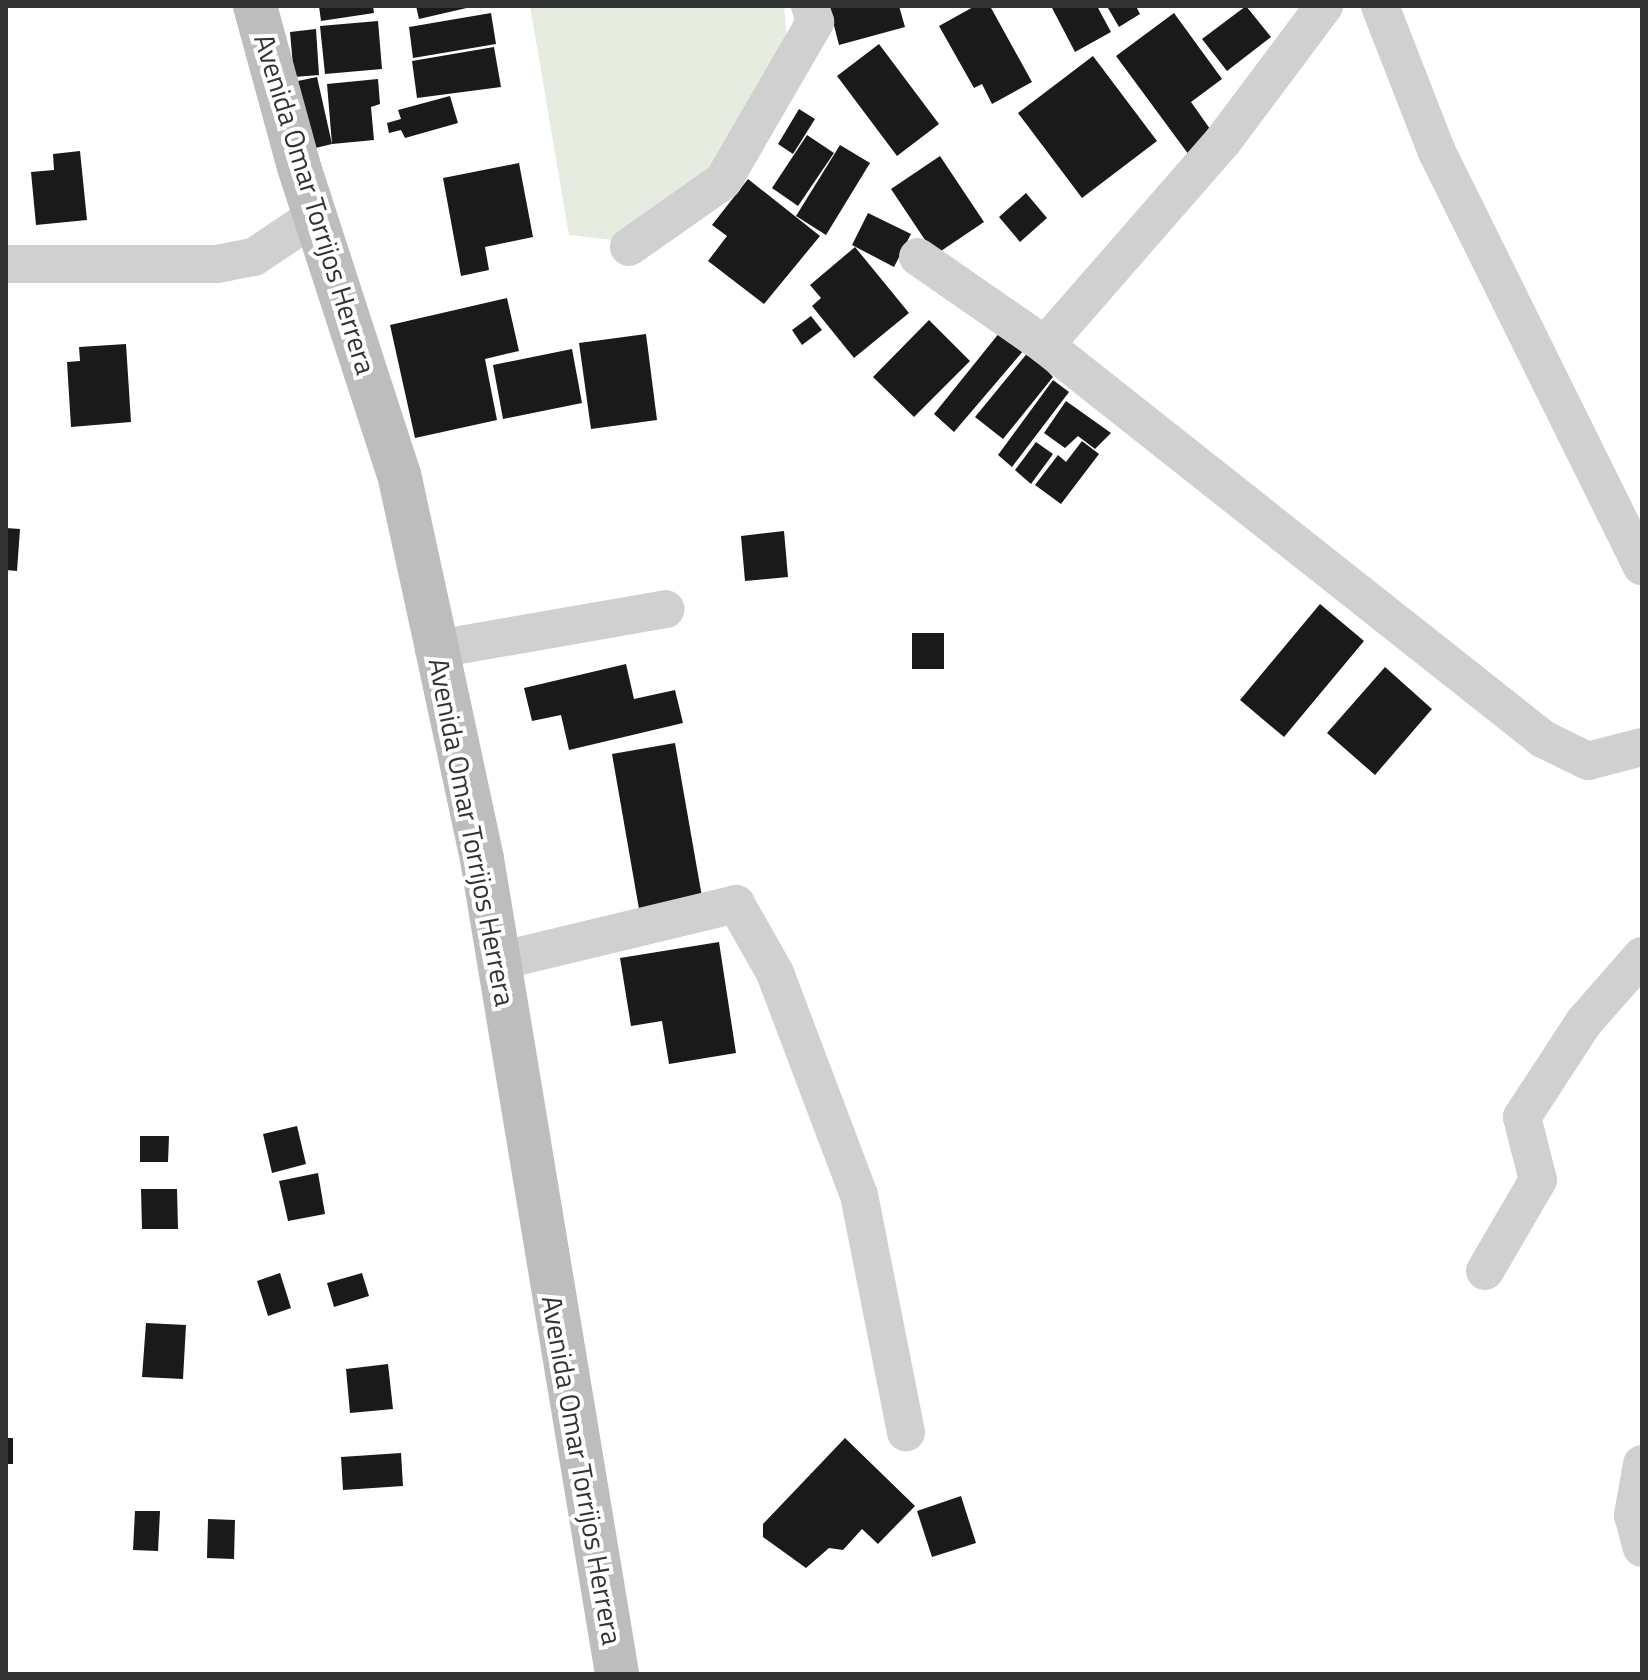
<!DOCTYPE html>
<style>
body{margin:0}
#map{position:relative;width:1648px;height:1680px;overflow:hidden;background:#fff;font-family:"Titillium Web",sans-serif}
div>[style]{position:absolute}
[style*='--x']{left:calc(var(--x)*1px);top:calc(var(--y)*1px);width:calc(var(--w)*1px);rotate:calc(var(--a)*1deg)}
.green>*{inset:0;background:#e6ecdf}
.building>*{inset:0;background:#1a1a1a}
.street>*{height:38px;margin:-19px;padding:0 19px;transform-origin:19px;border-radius:19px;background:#d0d0d0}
.secondary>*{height:44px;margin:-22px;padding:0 22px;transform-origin:22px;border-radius:22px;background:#bdbdbd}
span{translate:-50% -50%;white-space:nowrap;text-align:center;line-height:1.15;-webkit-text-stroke:8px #fff;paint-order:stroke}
.street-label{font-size:28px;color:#333}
.frame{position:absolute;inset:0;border:8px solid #333;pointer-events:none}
</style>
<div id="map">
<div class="green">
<i style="clip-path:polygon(530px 6px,784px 6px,788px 49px,713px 175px,613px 240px,569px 235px)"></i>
</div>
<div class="building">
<i style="clip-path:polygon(319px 6px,373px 6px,374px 13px,321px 21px)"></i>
<i style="clip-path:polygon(416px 6px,471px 6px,471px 7px,419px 19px)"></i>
<i style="clip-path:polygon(829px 6px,899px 6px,905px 27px,839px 45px)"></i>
<i style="clip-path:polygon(975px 6px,990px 6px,1032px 82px,992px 104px,982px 84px,974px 88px,939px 26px)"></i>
<i style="clip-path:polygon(1051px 6px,1097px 6px,1111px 32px,1075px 52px)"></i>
<i style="clip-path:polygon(1112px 6px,1136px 6px,1140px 14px,1119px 27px,1108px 8px)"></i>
<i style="clip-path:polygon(1246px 6px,1271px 37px,1227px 71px,1202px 39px)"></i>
<i style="clip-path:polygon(491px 13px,496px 44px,413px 58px,409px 27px)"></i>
<i style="clip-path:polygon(1174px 13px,1222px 79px,1191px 102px,1215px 136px,1189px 155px,1116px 56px)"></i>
<i style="clip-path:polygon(378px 21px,382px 69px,325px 74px,320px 26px)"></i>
<i style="clip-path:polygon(316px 29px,319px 75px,294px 77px,290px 32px)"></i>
<i style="clip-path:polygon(879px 44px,939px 124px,897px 156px,837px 76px)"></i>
<i style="clip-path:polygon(494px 47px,501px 87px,417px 98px,412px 61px)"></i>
<i style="clip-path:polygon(1093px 56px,1157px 141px,1082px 198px,1018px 113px)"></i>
<i style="clip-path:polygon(317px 77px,332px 144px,303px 151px,288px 83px)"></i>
<i style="clip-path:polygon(378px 79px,380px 104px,371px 107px,374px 140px,332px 144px,327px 84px)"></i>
<i style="clip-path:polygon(450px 96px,458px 123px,405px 138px,401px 130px,389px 133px,387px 123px,401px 119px,398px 110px)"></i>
<i style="clip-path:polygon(799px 109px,815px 119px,793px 154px,778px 144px)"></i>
<i style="clip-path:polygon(807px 135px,834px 153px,798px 206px,772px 188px)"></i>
<i style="clip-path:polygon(840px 145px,870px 163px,826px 235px,796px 216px)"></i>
<i style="clip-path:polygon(80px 151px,87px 220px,36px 225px,31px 172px,54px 170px,53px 154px)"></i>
<i style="clip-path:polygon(940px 156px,984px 222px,935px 255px,891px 189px)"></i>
<i style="clip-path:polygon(519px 163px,533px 237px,485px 247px,489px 270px,461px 276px,443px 178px)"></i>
<i style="clip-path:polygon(748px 179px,820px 236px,764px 304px,708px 261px,727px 236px,712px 225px)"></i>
<i style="clip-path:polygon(1026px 193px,1047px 218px,1020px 242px,999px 217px)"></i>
<i style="clip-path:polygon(868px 213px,911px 234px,894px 267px,852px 245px)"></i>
<i style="clip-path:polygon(855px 247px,909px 313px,854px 358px,812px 306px,821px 298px,810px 285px)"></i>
<i style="clip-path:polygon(507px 298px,519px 351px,485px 359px,497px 420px,415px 438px,390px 325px)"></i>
<i style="clip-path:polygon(811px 316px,822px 330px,802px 345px,792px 330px)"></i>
<i style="clip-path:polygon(929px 320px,970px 361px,914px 417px,873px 377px)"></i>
<i style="clip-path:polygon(1000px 332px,1024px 350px,954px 432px,934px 414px)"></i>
<i style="clip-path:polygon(646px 334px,657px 420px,591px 429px,579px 343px)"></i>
<i style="clip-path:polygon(126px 344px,131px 422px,71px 427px,67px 362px,80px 361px,79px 347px)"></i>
<i style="clip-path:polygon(572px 349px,582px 403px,503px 419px,493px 365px)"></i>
<i style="clip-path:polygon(1029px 351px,1053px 377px,1003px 439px,975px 417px)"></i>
<i style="clip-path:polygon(1053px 380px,1069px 392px,1012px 467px,998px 455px)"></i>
<i style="clip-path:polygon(1066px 401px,1111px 433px,1095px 449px,1078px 436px,1065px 448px,1044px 433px)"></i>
<i style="clip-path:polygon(1082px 441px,1099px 454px,1061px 504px,1035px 485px,1058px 455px,1066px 462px)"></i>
<i style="clip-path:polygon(1036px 442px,1053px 454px,1031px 484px,1015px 470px)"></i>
<i style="clip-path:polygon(6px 528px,20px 529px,17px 571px,6px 570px)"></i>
<i style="clip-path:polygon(784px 531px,788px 577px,745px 581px,741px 536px)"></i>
<i style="clip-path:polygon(1320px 604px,1364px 641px,1284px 737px,1240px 700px)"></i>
<i style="clip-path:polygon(912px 633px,944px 633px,944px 669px,912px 669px)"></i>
<i style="clip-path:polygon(626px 664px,634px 699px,675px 690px,683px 723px,569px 750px,561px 715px,532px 721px,524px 688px)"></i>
<i style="clip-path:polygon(1385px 667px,1432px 709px,1375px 775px,1327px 733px)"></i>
<i style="clip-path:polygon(675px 743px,702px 897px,639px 909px,612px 754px)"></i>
<i style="clip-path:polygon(719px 942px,736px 1053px,669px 1064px,662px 1021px,631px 1026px,620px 958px)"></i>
<i style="clip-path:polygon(297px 1126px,306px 1164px,272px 1173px,263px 1134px)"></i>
<i style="clip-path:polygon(140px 1136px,169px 1136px,168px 1162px,140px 1162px)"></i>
<i style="clip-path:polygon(318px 1173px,325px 1214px,288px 1221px,279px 1181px)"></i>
<i style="clip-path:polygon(141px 1189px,177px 1189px,178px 1229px,142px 1229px)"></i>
<i style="clip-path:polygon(280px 1273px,291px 1308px,268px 1316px,257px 1281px)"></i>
<i style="clip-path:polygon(362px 1273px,369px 1296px,334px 1307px,327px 1283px)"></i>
<i style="clip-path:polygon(146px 1323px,186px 1325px,183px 1379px,142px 1377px)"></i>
<i style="clip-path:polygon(388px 1364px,393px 1409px,350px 1413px,346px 1369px)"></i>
<i style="clip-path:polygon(6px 1438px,13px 1438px,13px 1464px,6px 1464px)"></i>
<i style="clip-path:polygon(845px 1438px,915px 1506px,878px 1544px,862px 1529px,843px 1550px,829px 1548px,806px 1568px,763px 1537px,763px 1524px)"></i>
<i style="clip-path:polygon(401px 1453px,403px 1486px,343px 1490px,341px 1457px)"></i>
<i style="clip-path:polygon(961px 1496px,976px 1543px,932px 1557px,917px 1511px)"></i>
<i style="clip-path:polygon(135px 1511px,160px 1511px,158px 1551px,133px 1550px)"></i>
<i style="clip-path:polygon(208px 1519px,235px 1520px,234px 1559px,207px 1558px)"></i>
</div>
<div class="street">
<i style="--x:1380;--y:6;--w:157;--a:68.7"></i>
<i style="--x:1437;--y:152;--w:462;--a:63.7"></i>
<i style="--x:629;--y:247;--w:115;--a:-35.1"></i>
<i style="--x:723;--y:181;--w:184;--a:-59.9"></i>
<i style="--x:815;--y:22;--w:17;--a:-107"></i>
<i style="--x:918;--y:257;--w:155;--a:34.7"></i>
<i style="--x:1045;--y:345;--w:635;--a:38.35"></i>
<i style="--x:1543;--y:739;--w:50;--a:26.1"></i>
<i style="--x:1588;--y:761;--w:56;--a:-14.5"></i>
<i style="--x:6;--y:264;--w:211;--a:0"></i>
<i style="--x:217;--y:264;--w:38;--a:-11"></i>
<i style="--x:254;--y:257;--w:73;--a:-33.9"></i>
<i style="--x:1045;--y:345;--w:271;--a:-48.9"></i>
<i style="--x:1223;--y:141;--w:169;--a:-53.2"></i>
<i style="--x:437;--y:649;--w:232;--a:-9.9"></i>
<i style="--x:499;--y:961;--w:244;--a:-13.5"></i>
<i style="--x:736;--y:904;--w:79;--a:60.5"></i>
<i style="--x:775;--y:973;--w:237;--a:69.3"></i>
<i style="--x:859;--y:1195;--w:242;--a:78.8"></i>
<i style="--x:1485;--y:1271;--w:105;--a:-59.8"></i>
<i style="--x:1538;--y:1180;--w:65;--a:-104.3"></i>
<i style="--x:1522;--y:1117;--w:113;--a:-56.9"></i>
<i style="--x:1584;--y:1022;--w:88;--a:-48.7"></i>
<i style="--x:1642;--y:1464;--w:52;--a:100"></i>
<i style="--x:1633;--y:1515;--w:34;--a:75"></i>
</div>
<div class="secondary">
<i style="--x:255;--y:6;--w:167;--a:74.7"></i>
<i style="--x:299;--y:167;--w:323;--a:72"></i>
<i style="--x:399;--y:474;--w:179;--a:77.7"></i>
<i style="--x:437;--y:649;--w:215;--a:77.9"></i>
<i style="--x:482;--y:859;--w:826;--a:80.59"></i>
</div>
<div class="street-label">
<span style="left:315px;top:204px;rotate:73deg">Avenida Omar Torrijos Herrera</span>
<span style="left:472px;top:832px;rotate:79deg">Avenida Omar Torrijos Herrera</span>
<span style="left:582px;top:1470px;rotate:80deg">Avenida Omar Torrijos Herrera</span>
</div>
<div class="frame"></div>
</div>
